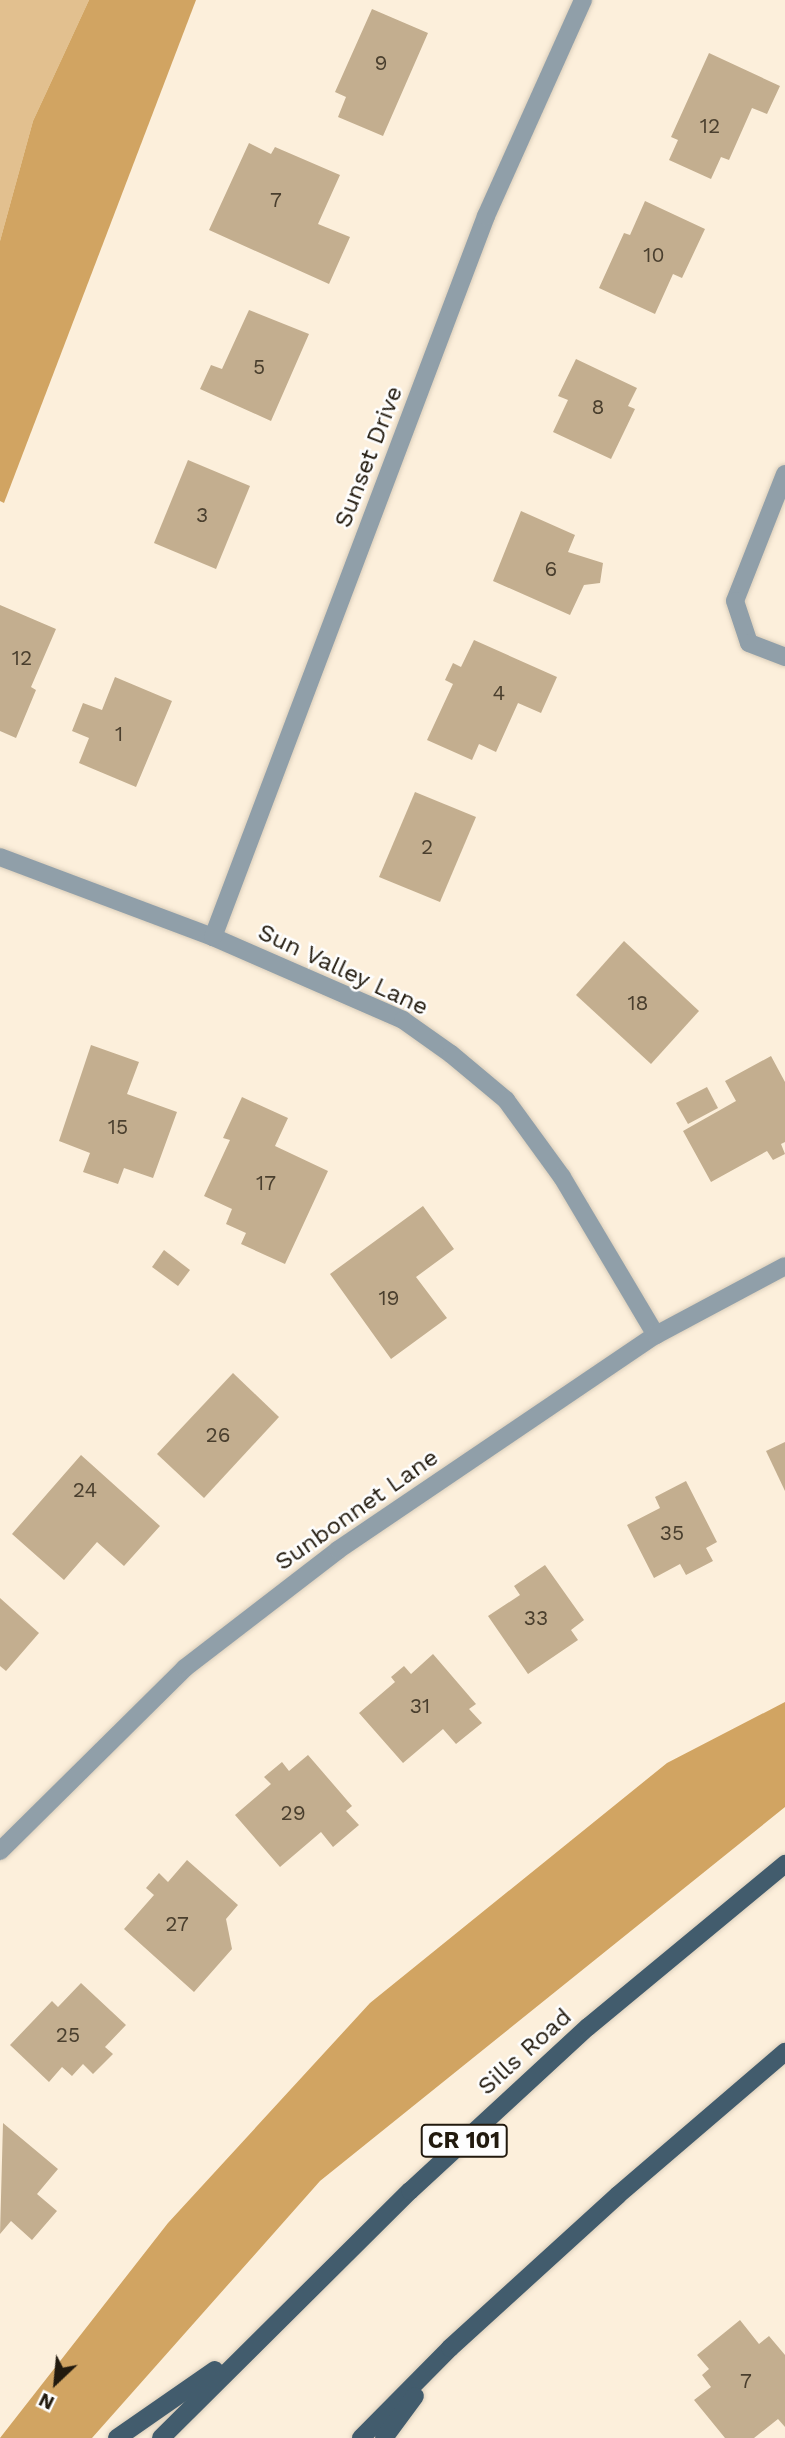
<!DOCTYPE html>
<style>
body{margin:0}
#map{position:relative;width:785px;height:2438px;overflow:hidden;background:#fcefdb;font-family:"Work Sans",sans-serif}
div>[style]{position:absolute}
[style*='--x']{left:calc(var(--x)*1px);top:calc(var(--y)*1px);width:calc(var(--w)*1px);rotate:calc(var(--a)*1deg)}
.green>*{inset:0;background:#e2c08f}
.forest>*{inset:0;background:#d1a462}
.building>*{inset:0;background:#c3ae8f}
.roads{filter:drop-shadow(0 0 2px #d9cdba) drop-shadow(0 0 2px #d9cdba)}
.minor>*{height:18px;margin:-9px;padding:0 9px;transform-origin:9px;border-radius:9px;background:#909fa9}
.major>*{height:18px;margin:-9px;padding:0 9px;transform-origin:9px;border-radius:9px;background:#425c6d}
span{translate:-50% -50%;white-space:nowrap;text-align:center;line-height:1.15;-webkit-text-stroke:5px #fefefe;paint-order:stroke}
.number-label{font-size:21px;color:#4a3f2e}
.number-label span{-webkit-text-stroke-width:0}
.shield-label span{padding:2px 5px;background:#fefefe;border:2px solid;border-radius:5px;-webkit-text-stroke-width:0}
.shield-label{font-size:23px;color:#221a0e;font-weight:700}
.street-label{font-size:24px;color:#221a0e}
.north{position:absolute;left:21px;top:2347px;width:70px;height:70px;-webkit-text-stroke:5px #fefefe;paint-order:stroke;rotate:206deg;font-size:19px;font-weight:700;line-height:28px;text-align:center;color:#221a0e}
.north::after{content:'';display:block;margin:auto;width:24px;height:32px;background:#221a0e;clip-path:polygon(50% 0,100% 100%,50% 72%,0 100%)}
</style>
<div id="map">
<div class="green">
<i style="clip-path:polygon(0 0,89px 0,33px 121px,0 241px)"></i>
</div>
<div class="forest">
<i style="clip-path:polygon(89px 0,196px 0,4px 503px,0 501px,0 241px,33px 121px)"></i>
<i style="clip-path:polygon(785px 1702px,785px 1807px,320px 2181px,92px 2438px,0 2438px,168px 2223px,370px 2003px,667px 1763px)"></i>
</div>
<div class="building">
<i style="clip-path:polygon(372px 9px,428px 33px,383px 136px,338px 117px,346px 97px,335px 92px)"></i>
<i style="clip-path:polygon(709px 53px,780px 86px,767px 114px,752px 108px,729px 160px,721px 157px,711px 179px,669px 160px,678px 140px,671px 137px)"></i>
<i style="clip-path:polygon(249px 143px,271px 154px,275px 147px,340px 175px,318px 224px,350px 237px,329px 284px,209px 230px)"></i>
<i style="clip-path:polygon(645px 201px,705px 229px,682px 278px,673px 274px,655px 314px,599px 288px,624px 233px,630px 235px)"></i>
<i style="clip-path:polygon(249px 310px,309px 334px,271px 421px,200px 389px,211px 365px,222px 369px)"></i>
<i style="clip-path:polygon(576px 359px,637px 388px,628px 406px,635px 409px,611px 459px,553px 432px,568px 400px,558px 396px)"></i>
<i style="clip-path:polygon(188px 460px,250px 486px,216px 569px,154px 543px)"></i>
<i style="clip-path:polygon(521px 511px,575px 535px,568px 552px,603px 563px,600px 583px,584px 585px,570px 615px,493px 581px)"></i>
<i style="clip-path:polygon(0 605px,56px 629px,31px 687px,36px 690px,16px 738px,0 731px)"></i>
<i style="clip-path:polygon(474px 640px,557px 677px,541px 713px,518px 703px,496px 752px,479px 744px,472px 760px,427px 740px,453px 684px,445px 680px,453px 663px,461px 667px)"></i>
<i style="clip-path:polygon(115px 677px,172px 701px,136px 787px,79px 763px,89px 738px,72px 731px,83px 703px,102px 710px)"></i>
<i style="clip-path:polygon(415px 792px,476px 817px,440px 902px,379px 877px)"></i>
<i style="clip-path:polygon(624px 941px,699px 1011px,651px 1064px,576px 995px)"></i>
<i style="clip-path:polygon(91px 1045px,139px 1062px,127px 1094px,177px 1112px,153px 1178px,124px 1168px,118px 1184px,83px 1172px,90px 1153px,59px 1141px)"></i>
<i style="clip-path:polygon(771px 1056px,785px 1082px,785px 1142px,781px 1144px,785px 1154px,773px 1160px,767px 1151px,711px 1182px,683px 1131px,736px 1101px,725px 1081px)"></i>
<i style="clip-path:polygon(707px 1087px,718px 1108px,688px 1124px,676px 1103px)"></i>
<i style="clip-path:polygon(242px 1097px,288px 1118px,275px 1146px,328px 1171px,285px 1264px,241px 1244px,246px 1233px,226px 1224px,232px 1209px,204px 1196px,230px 1140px,223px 1138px)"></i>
<i style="clip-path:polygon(423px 1206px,454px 1249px,416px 1277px,447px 1318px,391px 1359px,330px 1274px)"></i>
<i style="clip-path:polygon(164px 1250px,190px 1270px,178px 1286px,152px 1267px)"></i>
<i style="clip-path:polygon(233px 1373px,279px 1417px,204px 1498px,157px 1454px)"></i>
<i style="clip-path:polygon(785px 1442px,785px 1491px,766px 1451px)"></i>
<i style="clip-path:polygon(81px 1455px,160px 1526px,124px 1566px,97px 1542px,64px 1580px,12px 1534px)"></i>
<i style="clip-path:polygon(686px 1481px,717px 1542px,706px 1548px,713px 1561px,686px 1575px,680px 1564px,654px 1578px,627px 1525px,660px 1508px,655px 1497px)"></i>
<i style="clip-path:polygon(545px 1565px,584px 1620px,571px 1630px,578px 1640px,528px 1674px,488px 1616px,520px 1595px,514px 1586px)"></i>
<i style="clip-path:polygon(0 1598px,39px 1633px,6px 1671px,0 1666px)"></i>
<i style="clip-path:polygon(433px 1654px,476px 1704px,469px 1709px,482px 1723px,456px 1744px,443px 1729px,403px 1763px,359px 1713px,395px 1682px,391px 1677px,404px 1666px,411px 1674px)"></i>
<i style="clip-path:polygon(308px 1755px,352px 1806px,346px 1811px,359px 1825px,333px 1847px,321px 1832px,280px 1867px,235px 1815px,271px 1784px,264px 1777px,282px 1762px,289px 1771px)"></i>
<i style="clip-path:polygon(187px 1860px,238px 1905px,226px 1919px,232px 1949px,194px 1992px,124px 1929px,154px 1895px,146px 1888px,159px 1873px,168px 1882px)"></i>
<i style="clip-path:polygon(81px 1983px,126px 2025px,105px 2047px,113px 2054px,93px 2074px,83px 2064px,72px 2076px,62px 2067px,49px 2082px,10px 2045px,52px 2001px,58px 2007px)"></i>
<i style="clip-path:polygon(3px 2123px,58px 2169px,37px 2194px,57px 2211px,32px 2240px,11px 2221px,0 2234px)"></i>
<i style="clip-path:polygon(740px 2320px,759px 2344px,769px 2336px,785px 2355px,785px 2427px,778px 2419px,754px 2438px,725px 2438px,694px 2400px,711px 2387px,702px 2375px,709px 2369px,697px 2355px)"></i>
</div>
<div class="roads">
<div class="minor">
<i style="--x:785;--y:474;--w:136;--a:111.5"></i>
<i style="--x:735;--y:601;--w:44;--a:71.6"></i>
<i style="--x:749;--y:643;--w:39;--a:21"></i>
<i style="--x:0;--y:857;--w:228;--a:20.6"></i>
<i style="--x:213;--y:937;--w:207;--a:23.6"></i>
<i style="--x:403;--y:1020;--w:59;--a:35.3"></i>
<i style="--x:451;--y:1054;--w:72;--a:39.9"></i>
<i style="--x:506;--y:1100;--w:95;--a:54"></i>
<i style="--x:562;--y:1177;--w:184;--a:59.3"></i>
<i style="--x:213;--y:937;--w:771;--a:-69.26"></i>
<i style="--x:486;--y:216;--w:237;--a:-65.8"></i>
<i style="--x:0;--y:1851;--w:260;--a:-44.7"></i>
<i style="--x:185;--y:1668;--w:193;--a:-37.6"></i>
<i style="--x:338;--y:1550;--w:384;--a:-34.1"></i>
<i style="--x:656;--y:1335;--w:146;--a:-28.1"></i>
</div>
<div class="major">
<i style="--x:117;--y:2438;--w:119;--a:-34.8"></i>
<i style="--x:161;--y:2438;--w:351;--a:-44.8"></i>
<i style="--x:410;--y:2191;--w:242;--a:-42.7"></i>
<i style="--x:588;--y:2027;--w:256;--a:-39.6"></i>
<i style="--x:361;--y:2438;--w:127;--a:-45.3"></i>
<i style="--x:450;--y:2348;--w:227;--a:-42.3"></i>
<i style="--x:618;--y:2195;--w:220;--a:-40.6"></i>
<i style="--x:384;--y:2438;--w:52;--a:-53.6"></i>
</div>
</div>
<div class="number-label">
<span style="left:381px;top:63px">9</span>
<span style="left:710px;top:126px">12</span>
<span style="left:276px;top:200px">7</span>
<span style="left:654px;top:255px">10</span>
<span style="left:259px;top:367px">5</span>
<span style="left:598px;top:407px">8</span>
<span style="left:202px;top:515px">3</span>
<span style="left:551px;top:569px">6</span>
<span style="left:22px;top:658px">12</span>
<span style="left:499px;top:693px">4</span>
<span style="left:119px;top:734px">1</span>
<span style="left:427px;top:847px">2</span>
<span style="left:638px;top:1003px">18</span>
<span style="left:118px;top:1127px">15</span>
<span style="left:266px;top:1183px">17</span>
<span style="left:389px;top:1298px">19</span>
<span style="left:218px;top:1435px">26</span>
<span style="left:85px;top:1490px">24</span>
<span style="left:672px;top:1533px">35</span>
<span style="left:536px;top:1618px">33</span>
<span style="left:420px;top:1706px">31</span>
<span style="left:293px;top:1813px">29</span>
<span style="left:177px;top:1924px">27</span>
<span style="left:68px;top:2035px">25</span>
<span style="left:746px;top:2381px">7</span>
</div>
<div class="shield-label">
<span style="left:464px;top:2141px">CR 101</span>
</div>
<div class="street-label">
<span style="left:369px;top:457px;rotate:-69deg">Sunset Drive</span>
<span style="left:343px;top:970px;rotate:25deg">Sun Valley Lane</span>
<span style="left:357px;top:1510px;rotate:-35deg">Sunbonnet Lane</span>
<span style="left:525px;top:2052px;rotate:-42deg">Sills Road</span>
</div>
<div class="north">N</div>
</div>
